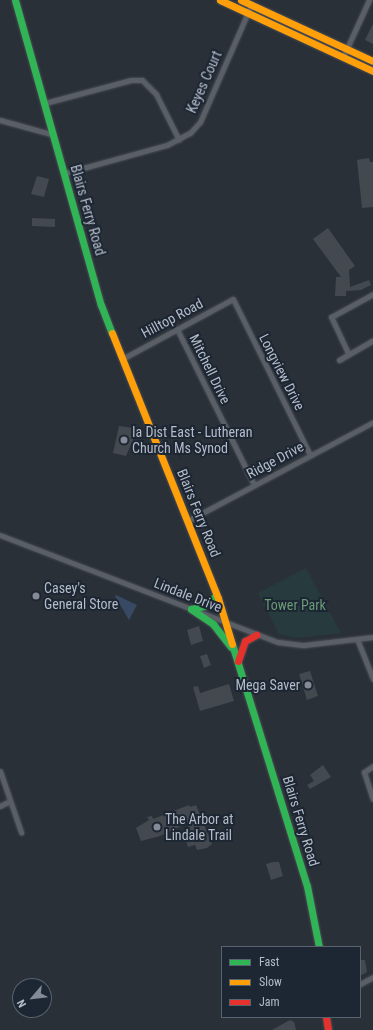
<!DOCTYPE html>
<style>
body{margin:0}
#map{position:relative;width:373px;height:1030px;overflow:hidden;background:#2a3038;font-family:"Roboto Condensed",sans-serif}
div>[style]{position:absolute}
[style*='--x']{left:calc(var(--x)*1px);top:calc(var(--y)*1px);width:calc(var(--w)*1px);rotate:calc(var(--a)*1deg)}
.green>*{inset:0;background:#273a3e}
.water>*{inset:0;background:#384963}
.building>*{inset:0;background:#444950}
.roads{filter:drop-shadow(0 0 1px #484c53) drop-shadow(0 0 1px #484c53)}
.street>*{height:5px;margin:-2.5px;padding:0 2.5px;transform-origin:2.5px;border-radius:2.5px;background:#5a5e66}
.fast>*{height:7px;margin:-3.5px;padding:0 3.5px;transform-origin:3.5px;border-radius:3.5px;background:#30b455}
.slow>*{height:7px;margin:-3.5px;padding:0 3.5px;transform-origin:3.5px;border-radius:3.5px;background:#ff9f0a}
.jam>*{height:7px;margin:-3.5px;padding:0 3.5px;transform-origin:3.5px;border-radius:3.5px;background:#e5322d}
.dots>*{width:11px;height:11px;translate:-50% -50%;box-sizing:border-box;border:2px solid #1d2633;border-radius:50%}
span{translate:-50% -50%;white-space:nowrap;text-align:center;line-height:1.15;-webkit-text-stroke:4px #1d2633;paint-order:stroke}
.street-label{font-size:14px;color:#b4bcc9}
.poi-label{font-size:14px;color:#b4bcc9}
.left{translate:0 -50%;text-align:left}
.right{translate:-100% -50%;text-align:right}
.park-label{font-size:14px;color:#6b9a76}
.legend{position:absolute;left:221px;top:946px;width:140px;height:72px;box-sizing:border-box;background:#1d2633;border:1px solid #59626f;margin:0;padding:5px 7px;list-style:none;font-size:12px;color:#b4bcc9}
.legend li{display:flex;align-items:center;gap:8px;height:20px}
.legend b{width:20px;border:1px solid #59626f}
.north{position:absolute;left:12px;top:978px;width:40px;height:40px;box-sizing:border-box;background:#1d2633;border:1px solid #59626f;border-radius:50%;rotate:242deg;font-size:11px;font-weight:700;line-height:16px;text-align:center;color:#b4bcc9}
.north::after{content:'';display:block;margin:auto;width:14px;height:18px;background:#848b96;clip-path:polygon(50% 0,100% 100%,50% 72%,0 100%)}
</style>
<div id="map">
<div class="green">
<i style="clip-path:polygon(306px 568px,341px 633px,296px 638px,279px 634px,258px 593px)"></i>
</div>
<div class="water">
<i style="clip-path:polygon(116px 595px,137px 605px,129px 620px,115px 596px)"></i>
</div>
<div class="building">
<i style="clip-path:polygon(373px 24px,373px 44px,365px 40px)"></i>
<i style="clip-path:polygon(369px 158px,370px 162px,373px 162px,373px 207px,362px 208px,357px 160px)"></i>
<i style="clip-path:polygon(37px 176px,49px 179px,44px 197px,31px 194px)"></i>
<i style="clip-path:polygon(32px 218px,55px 219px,55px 227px,32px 226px)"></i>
<i style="clip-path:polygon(328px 228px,355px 266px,349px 270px,350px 287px,369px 280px,371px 285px,361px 290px,346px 291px,346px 296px,335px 296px,336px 277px,341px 277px,313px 239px)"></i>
<i style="clip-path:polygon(119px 426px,133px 428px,131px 434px,135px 435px,126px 456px,113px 453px)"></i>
<i style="clip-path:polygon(199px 626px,203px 641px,191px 645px,187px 630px)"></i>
<i style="clip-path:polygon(207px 654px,211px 665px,204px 668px,200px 656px)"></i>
<i style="clip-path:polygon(310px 671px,318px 696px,307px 700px,299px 674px)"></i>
<i style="clip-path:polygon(229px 684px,234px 701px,200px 711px,193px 687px,198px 686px,200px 693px)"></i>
<i style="clip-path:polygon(323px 765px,331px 777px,310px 789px,307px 785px,314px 781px,310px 775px)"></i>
<i style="clip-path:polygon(189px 805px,190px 807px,196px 805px,212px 844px,207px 848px,197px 850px,195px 845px,188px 847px,184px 834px,190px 832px,187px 823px,160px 836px,141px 841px,136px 828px,149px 820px,147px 817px,152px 816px,153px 819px)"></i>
<i style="clip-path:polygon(273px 862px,279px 862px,283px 876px,271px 880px,266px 864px)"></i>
<i style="clip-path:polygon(360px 960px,365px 960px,367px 972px,360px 976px)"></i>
<i style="clip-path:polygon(290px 1020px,294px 1022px,296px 1030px,272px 1030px)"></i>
</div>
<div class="roads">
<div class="street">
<i style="--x:343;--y:57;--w:63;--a:-65.5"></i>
<i style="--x:45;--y:103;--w:89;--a:-15"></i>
<i style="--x:131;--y:80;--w:11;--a:0"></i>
<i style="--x:142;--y:80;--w:20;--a:45"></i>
<i style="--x:156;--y:94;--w:51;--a:63.4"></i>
<i style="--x:0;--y:120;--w:56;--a:15.5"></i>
<i style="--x:65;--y:173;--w:106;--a:-15.4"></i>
<i style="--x:167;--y:145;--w:26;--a:-28"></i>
<i style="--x:190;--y:133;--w:15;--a:-48"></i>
<i style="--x:200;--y:122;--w:128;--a:-66.4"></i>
<i style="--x:177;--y:329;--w:174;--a:63.7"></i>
<i style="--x:348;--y:353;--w:40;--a:-115"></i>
<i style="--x:331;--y:317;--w:48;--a:-28.7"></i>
<i style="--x:122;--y:359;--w:126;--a:-28.4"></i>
<i style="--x:233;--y:299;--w:174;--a:63.7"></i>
<i style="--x:339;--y:360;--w:39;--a:-30"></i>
<i style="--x:189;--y:520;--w:208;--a:-28"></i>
<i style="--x:0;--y:535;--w:298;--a:21.1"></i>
<i style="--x:278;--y:642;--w:26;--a:7"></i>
<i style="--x:304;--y:645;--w:69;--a:-6.6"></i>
<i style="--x:357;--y:639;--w:43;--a:68.2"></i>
<i style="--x:373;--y:766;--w:11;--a:146"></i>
<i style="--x:364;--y:772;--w:28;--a:72"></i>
<i style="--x:0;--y:771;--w:65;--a:71"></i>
<i style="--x:0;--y:806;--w:11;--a:-27"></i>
<i style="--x:360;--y:984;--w:15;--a:-28"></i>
</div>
<div class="fast">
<i style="--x:15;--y:0;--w:317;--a:74.3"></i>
<i style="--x:101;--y:305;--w:30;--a:69"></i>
<i style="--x:191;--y:609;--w:27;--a:34"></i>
<i style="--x:213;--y:624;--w:29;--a:52"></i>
<i style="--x:191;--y:609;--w:17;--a:-13"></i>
<i style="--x:208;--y:605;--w:13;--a:-51"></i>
<i style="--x:232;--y:644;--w:253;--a:72.8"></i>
<i style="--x:307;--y:886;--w:62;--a:78.9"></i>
</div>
<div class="slow">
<i style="--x:220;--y:0;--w:169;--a:24.9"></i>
<i style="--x:241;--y:0;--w:145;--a:24.8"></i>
<i style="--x:112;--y:333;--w:285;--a:68.2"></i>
<i style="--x:218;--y:598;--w:48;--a:73.1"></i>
</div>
<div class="jam">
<i style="--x:238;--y:661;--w:21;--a:-71"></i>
<i style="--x:245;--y:641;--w:13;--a:-29"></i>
<i style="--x:326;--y:1017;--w:13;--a:81"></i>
</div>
</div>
<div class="dots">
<i style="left:124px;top:440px;background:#848b96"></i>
<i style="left:36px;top:596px;background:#848b96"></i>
<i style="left:308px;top:685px;background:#848b96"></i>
<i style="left:157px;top:827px;background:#848b96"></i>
</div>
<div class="street-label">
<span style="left:204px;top:82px;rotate:-66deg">Keyes Court</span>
<span style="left:88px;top:210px;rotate:74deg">Blairs Ferry Road</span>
<span style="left:172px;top:318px;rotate:-28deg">Hilltop Road</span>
<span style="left:210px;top:369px;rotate:64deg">Mitchell Drive</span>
<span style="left:282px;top:372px;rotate:63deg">Longview Drive</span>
<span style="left:275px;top:460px;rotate:-28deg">Ridge Drive</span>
<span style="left:199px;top:513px;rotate:68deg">Blairs Ferry Road</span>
<span style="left:188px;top:595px;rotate:21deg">Lindale Drive</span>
<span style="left:301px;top:821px;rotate:73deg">Blairs Ferry Road</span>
</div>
<div class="poi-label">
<span class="left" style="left:132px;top:440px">Ia Dist East - Lutheran<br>Church Ms Synod</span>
<span class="left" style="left:44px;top:596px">Casey's<br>General Store</span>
<span class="right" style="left:300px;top:685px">Mega Saver</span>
<span class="left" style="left:165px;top:827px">The Arbor at<br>Lindale Trail</span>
</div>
<div class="park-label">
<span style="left:295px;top:605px">Tower Park</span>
</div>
<ul class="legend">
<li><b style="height:5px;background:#30b455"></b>Fast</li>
<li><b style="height:5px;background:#ff9f0a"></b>Slow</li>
<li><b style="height:5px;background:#e5322d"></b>Jam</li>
</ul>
<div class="north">N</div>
</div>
